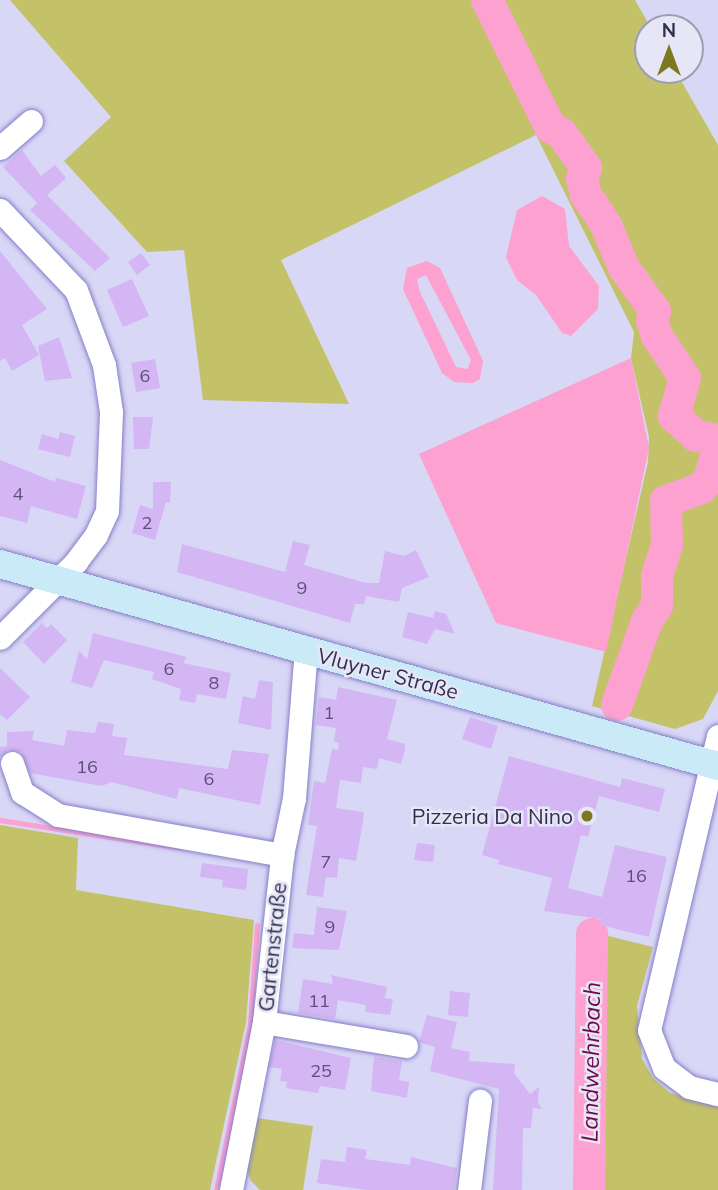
<!DOCTYPE html>
<meta charset="utf-8">
<style>
body{margin:0}
#map{position:relative;width:718px;height:1190px;overflow:hidden;background:#d8d7f6;font-family:Mulish,sans-serif}
div>[style]{position:absolute}
[style*='--x']{left:calc(var(--x)*1px);top:calc(var(--y)*1px);width:calc(var(--w)*1px);rotate:calc(var(--a)*1deg)}
.green>*{inset:0;background:#c4c268}
.water>*{inset:0;background:#fca1d0}
.stream>*{height:5px;margin:-2.5px;padding:0 2.5px;transform-origin:2.5px;border-radius:2.5px;background:#fca1d0}
.river>*{height:32px;margin:-16px;padding:0 16px;transform-origin:16px;border-radius:16px;background:#fca1d0}
.building>*{inset:0;background:#d5b6f4}
.roads{filter:drop-shadow(0 0 2px #867ec7) drop-shadow(0 0 2px #867ec7)}
.minor>*{height:23px;margin:-11.5px;padding:0 11.5px;transform-origin:11.5px;border-radius:11.5px;background:#fff}
.major>*{height:28px;margin:-14px;padding:0 14px;transform-origin:14px;border-radius:14px;background:#cbeaf8}
.dots>*{width:19px;height:19px;translate:-50% -50%;box-sizing:border-box;border:4px solid #e6e6f6;border-radius:50%}
span{translate:-50% -50%;white-space:nowrap;text-align:center;line-height:1.15;-webkit-text-stroke:5px #e6e6f6;paint-order:stroke}
.number-label{font-size:18px;color:#5b5178}
.number-label span{-webkit-text-stroke-width:0}
.street-label{font-size:21px;color:#322f4e}
.poi-label{font-size:21px;color:#322f4e}
.right{translate:-100% -50%;text-align:right}
.water-label{font-size:23px;color:#6f094c;font-style:italic}
.north{position:absolute;left:634px;top:14px;width:70px;height:70px;box-sizing:border-box;background:#e6e6f6;border:2px solid #9e9db3;border-radius:50%;rotate:0deg;font-size:19px;font-weight:700;line-height:28px;text-align:center;color:#322f4e}
.north::after{content:'';display:block;margin:auto;width:24px;height:32px;background:#7b781e;clip-path:polygon(50% 0,100% 100%,50% 72%,0 100%)}
</style>
<div id="map">
<div class="green">
<i style="clip-path:polygon(10px 0,635px 0,651px 28px,648px 70px,675px 70px,718px 145px,718px 691px,703px 719px,675px 729px,592px 706px,648px 462px,649px 437px,631px 358px,634px 332px,536px 135px,281px 260px,349px 404px,203px 400px,184px 250px,147px 252px,64px 161px,111px 117px)"></i>
<i style="clip-path:polygon(0 825px,78px 838px,76px 890px,254px 920px,246px 1022px,210px 1190px,0 1190px)"></i>
<i style="clip-path:polygon(584px 930px,653px 947px,637px 1006px,642px 1059px,653px 1078px,670px 1093px,718px 1106px,718px 1190px,581px 1190px)"></i>
<i style="clip-path:polygon(257px 1118px,313px 1126px,303px 1190px,260px 1190px,251px 1181px,246px 1168px)"></i>
</div>
<div class="water">
<i style="clip-path:polygon(542px 196px,565px 209px,569px 246px,599px 286px,598px 309px,571px 336px,562px 333px,536px 295px,517px 280px,506px 257px,517px 210px)"></i>
<i style="clip-path:polygon(evenodd,427px 261px,440px 268px,483px 361px,480px 379px,473px 383px,454px 382px,442px 373px,403px 289px,407px 268px,427px 261px,426px 275px,471px 360px,468px 369px,456px 367px,420px 292px,417px 279px,426px 275px)"></i>
<i style="clip-path:polygon(631px 358px,649px 448px,606px 652px,496px 623px,419px 454px)"></i>
</div>
<div class="stream">
<i style="--x:0;--y:820;--w:182;--a:8.8"></i>
<i style="--x:216;--y:1190;--w:169;--a:-78.4"></i>
<i style="--x:250;--y:1024;--w:99;--a:-86"></i>
</div>
<div class="river">
<i style="--x:487;--y:0;--w:142;--a:63.6"></i>
<i style="--x:550;--y:127;--w:14;--a:30"></i>
<i style="--x:562;--y:134;--w:42;--a:54.8"></i>
<i style="--x:586;--y:168;--w:12;--a:110"></i>
<i style="--x:582;--y:179;--w:16;--a:76"></i>
<i style="--x:586;--y:195;--w:36;--a:56"></i>
<i style="--x:606;--y:225;--w:47;--a:67.3"></i>
<i style="--x:624;--y:268;--w:53;--a:54.2"></i>
<i style="--x:655;--y:311;--w:9;--a:108"></i>
<i style="--x:652;--y:320;--w:17;--a:73"></i>
<i style="--x:657;--y:336;--w:50;--a:56.3"></i>
<i style="--x:685;--y:378;--w:40;--a:106"></i>
<i style="--x:674;--y:416;--w:30;--a:42"></i>
<i style="--x:696;--y:436;--w:17;--a:10"></i>
<i style="--x:713;--y:439;--w:13;--a:72"></i>
<i style="--x:717;--y:451;--w:28;--a:105"></i>
<i style="--x:710;--y:478;--w:13;--a:129"></i>
<i style="--x:702;--y:488;--w:38;--a:160"></i>
<i style="--x:666;--y:501;--w:44;--a:88.7"></i>
<i style="--x:667;--y:545;--w:33;--a:108"></i>
<i style="--x:657;--y:576;--w:30;--a:90"></i>
<i style="--x:657;--y:606;--w:18;--a:124"></i>
<i style="--x:647;--y:621;--w:89;--a:109.7"></i>
<i style="--x:589;--y:1190;--w:256;--a:-89.3"></i>
</div>
<div class="building">
<i style="clip-path:polygon(22px 150px,41px 176px,55px 165px,66px 178px,47px 195px,110px 258px,95px 271px,30px 210px,37px 203px,3px 167px)"></i>
<i style="clip-path:polygon(0 251px,47px 309px,22px 325px,39px 355px,12px 371px,5px 358px,0 361px)"></i>
<i style="clip-path:polygon(141px 253px,150px 265px,137px 275px,128px 262px)"></i>
<i style="clip-path:polygon(132px 279px,149px 316px,123px 327px,107px 290px)"></i>
<i style="clip-path:polygon(59px 337px,72px 378px,45px 381px,38px 346px)"></i>
<i style="clip-path:polygon(155px 359px,160px 388px,136px 392px,131px 363px)"></i>
<i style="clip-path:polygon(133px 417px,153px 417px,149px 449px,134px 449px)"></i>
<i style="clip-path:polygon(60px 432px,75px 436px,70px 457px,38px 449px,42px 434px,58px 439px)"></i>
<i style="clip-path:polygon(0 460px,55px 482px,56px 478px,86px 486px,77px 519px,31px 506px,27px 523px,0 516px)"></i>
<i style="clip-path:polygon(153px 482px,171px 482px,170px 503px,166px 502px,155px 540px,132px 533px,140px 505px,153px 509px)"></i>
<i style="clip-path:polygon(293px 541px,310px 545px,304px 565px,366px 583px,379px 583px,385px 551px,404px 556px,416px 550px,429px 577px,402px 588px,399px 602px,366px 596px,364px 604px,355px 604px,350px 623px,177px 572px,182px 544px,285px 572px)"></i>
<i style="clip-path:polygon(435px 611px,446px 614px,455px 634px,435px 629px,427px 644px,402px 637px,408px 612px,433px 618px)"></i>
<i style="clip-path:polygon(42px 623px,47px 628px,51px 624px,67px 640px,44px 664px,23px 642px)"></i>
<i style="clip-path:polygon(93px 633px,187px 657px,183px 663px,231px 673px,226px 699px,197px 694px,195px 703px,179px 700px,181px 689px,152px 679px,154px 672px,104px 660px,92px 688px,71px 682px,79px 651px,87px 659px)"></i>
<i style="clip-path:polygon(0 668px,30px 697px,7px 720px,0 714px)"></i>
<i style="clip-path:polygon(259px 680px,273px 682px,271px 730px,238px 723px,243px 696px,255px 699px)"></i>
<i style="clip-path:polygon(338px 687px,397px 700px,387px 739px,405px 744px,405px 750px,401px 764px,379px 758px,377px 769px,363px 767px,361px 783px,340px 780px,336px 808px,364px 812px,362px 827px,356px 861px,339px 858px,337px 878px,326px 877px,323px 897px,306px 895px,317px 826px,308px 825px,314px 781px,325px 783px,332px 749px,338px 750px,339px 743px,334px 742px,336px 728px,316px 725px,319px 697px,336px 700px)"></i>
<i style="clip-path:polygon(470px 717px,498px 726px,491px 749px,462px 739px)"></i>
<i style="clip-path:polygon(98px 722px,114px 724px,112px 736px,127px 738px,124px 755px,228px 769px,232px 750px,269px 754px,260px 805px,179px 788px,177px 799px,111px 782px,102px 786px,30px 773px,21px 752px,8px 750px,0 757px,0 747px,7px 746px,7px 732px,34px 731px,32px 740px,64px 746px,67px 730px,95px 733px)"></i>
<i style="clip-path:polygon(509px 756px,620px 787px,622px 778px,665px 789px,659px 812px,599px 796px,588px 837px,581px 835px,568px 888px,602px 897px,615px 845px,667px 857px,649px 937px,600px 925px,601px 919px,544px 911px,552px 878px,498px 864px,499px 860px,482px 855px)"></i>
<i style="clip-path:polygon(417px 843px,435px 845px,433px 862px,414px 860px)"></i>
<i style="clip-path:polygon(202px 863px,248px 869px,246px 890px,222px 887px,223px 880px,200px 877px)"></i>
<i style="clip-path:polygon(317px 907px,347px 911px,339px 950px,292px 948px,294px 933px,314px 935px)"></i>
<i style="clip-path:polygon(331px 975px,387px 987px,385px 998px,393px 999px,390px 1015px,365px 1012px,366px 1005px,338px 1000px,335px 1019px,298px 1013px,303px 979px,333px 984px)"></i>
<i style="clip-path:polygon(450px 991px,470px 993px,468px 1017px,448px 1015px)"></i>
<i style="clip-path:polygon(427px 1015px,457px 1022px,451px 1048px,470px 1052px,469px 1061px,515px 1064px,514px 1073px,530px 1094px,539px 1087px,538px 1103px,542px 1109px,533px 1108px,531px 1128px,523px 1128px,522px 1190px,493px 1190px,499px 1089px,430px 1071px,435px 1047px,419px 1042px)"></i>
<i style="clip-path:polygon(275px 1040px,351px 1058px,345px 1090px,320px 1086px,318px 1093px,286px 1088px,287px 1082px,280px 1081px,282px 1069px,269px 1067px)"></i>
<i style="clip-path:polygon(374px 1057px,402px 1061px,399px 1080px,409px 1082px,407px 1098px,371px 1091px)"></i>
<i style="clip-path:polygon(347px 1147px,367px 1150px,365px 1159px,410px 1165px,411px 1157px,457px 1168px,454px 1190px,367px 1190px,317px 1183px,321px 1159px,345px 1162px)"></i>
</div>
<div class="roads">
<div class="minor">
<i style="--x:0;--y:148;--w:41;--a:-41.1"></i>
<i style="--x:0;--y:210;--w:110;--a:46.5"></i>
<i style="--x:76;--y:290;--w:80;--a:69.5"></i>
<i style="--x:104;--y:365;--w:48;--a:81.5"></i>
<i style="--x:111;--y:412;--w:99;--a:92.3"></i>
<i style="--x:107;--y:511;--w:26;--a:115"></i>
<i style="--x:96;--y:535;--w:34;--a:127"></i>
<i style="--x:76;--y:562;--w:107;--a:135"></i>
<i style="--x:718;--y:736;--w:302;--a:103.2"></i>
<i style="--x:649;--y:1030;--w:41;--a:68.5"></i>
<i style="--x:664;--y:1068;--w:31;--a:37"></i>
<i style="--x:689;--y:1087;--w:30;--a:14"></i>
<i style="--x:12;--y:763;--w:31;--a:71"></i>
<i style="--x:22;--y:792;--w:43;--a:32.6"></i>
<i style="--x:58;--y:815;--w:228;--a:10.1"></i>
<i style="--x:264;--y:1022;--w:144;--a:9.6"></i>
<i style="--x:231;--y:1190;--w:171;--a:-78.9"></i>
<i style="--x:264;--y:1022;--w:168;--a:-83.8"></i>
<i style="--x:282;--y:855;--w:58;--a:-78.1"></i>
<i style="--x:294;--y:798;--w:148;--a:-85.4"></i>
<i style="--x:469;--y:1190;--w:90;--a:-83"></i>
</div>
<div class="major">
<i style="--x:0;--y:564;--w:746;--a:15.71"></i>
</div>
</div>
<div class="dots">
<i style="left:587px;top:816px;background:#7b781e"></i>
</div>
<div class="number-label">
<span style="left:145px;top:376px">6</span>
<span style="left:18px;top:494px">4</span>
<span style="left:147px;top:523px">2</span>
<span style="left:302px;top:588px">9</span>
<span style="left:169px;top:669px">6</span>
<span style="left:214px;top:683px">8</span>
<span style="left:329px;top:713px">1</span>
<span style="left:87px;top:767px">16</span>
<span style="left:209px;top:779px">6</span>
<span style="left:326px;top:862px">7</span>
<span style="left:636px;top:876px">16</span>
<span style="left:330px;top:927px">9</span>
<span style="left:319px;top:1001px">11</span>
<span style="left:321px;top:1071px">25</span>
</div>
<div class="street-label">
<span style="left:388px;top:673px;rotate:15deg">Vluyner Straße</span>
<span style="left:272px;top:947px;rotate:-84deg">Gartenstraße</span>
</div>
<div class="poi-label">
<span class="right" style="left:573px;top:816px">Pizzeria Da Nino</span>
</div>
<div class="water-label">
<span style="left:591px;top:1062px;rotate:-89deg">Landwehrbach</span>
</div>
<div class="north">N</div>
</div>
